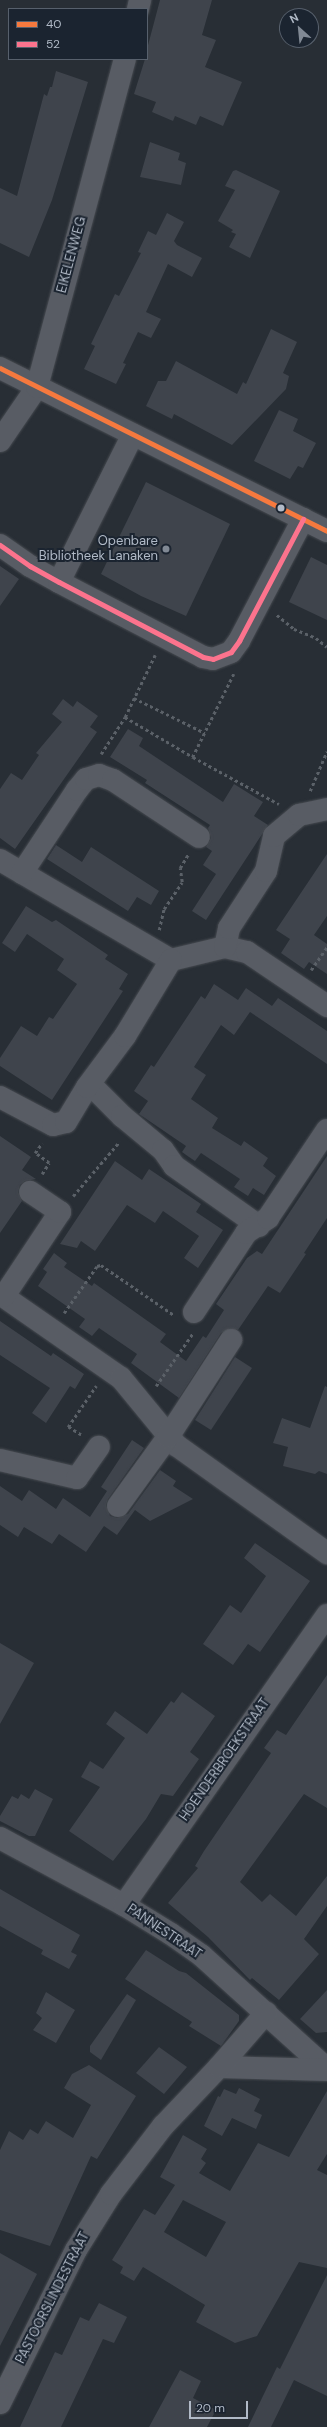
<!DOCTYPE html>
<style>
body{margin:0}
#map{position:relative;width:327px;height:2427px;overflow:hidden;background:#282e35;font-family:"DM Sans",sans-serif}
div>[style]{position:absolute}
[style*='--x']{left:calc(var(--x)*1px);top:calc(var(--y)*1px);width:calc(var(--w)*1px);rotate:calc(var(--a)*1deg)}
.building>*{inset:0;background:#3f444c}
.path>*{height:2.5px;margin-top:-1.25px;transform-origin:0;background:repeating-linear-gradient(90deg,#5b6168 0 3px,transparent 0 6px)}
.roads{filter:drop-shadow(0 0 1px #464a50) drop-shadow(0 0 1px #464a50)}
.minor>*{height:22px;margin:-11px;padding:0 11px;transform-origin:11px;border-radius:11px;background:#585c64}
.bus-1>*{height:5px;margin:-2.5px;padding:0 2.5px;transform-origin:2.5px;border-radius:2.5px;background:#f6793e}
.bus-2>*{height:5px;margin:-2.5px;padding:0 2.5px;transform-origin:2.5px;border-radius:2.5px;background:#fc738d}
.dots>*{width:11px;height:11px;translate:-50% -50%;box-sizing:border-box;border:2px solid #1b2430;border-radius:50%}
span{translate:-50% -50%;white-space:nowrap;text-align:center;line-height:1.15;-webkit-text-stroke:4px #1b2430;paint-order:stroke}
.street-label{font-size:13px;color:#b1bac7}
.poi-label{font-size:13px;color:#b1bac7}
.right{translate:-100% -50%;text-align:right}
.legend{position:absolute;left:8px;top:8px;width:140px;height:52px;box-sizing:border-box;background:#1b2430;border:1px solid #57606c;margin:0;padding:5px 7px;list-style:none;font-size:12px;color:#b1bac7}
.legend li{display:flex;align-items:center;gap:8px;height:20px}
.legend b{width:20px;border:1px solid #57606c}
.north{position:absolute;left:279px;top:8px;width:40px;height:40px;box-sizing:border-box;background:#1b2430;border:1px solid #57606c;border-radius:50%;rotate:333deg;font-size:11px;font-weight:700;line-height:16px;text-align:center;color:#b1bac7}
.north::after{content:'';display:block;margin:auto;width:14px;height:18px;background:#818994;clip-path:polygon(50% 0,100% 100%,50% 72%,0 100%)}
.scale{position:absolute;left:189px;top:2401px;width:59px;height:18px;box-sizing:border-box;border:2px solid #b1bac7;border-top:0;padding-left:5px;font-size:12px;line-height:14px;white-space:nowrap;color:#b1bac7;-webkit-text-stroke:3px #1b2430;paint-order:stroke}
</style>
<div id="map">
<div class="building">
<i style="clip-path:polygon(160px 0,212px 0,202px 35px,216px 40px,205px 67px,242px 82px,223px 126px,200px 116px,196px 125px,175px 116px,173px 121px,152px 112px,156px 102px,134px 94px,145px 59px,147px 59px,147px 49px)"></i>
<i style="clip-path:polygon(56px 71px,88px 82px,52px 200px,29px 257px,0 243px,0 188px,17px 196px,44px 94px,47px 96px,50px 87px,52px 87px)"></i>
<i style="clip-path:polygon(150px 142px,180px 153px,178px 160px,186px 163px,181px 185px,140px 177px)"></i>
<i style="clip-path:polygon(236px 170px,280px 191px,250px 258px,229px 247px,236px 234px,231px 232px,233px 230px,218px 221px,235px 190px,225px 186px,233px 171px)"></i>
<i style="clip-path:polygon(167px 213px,184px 222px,174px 241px,177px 245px,202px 258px,192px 277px,168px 264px,146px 312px,161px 319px,151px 338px,138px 332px,123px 363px,126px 364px,116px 384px,84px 369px,95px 346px,91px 344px,115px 294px,119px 296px,141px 253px,138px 252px,148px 231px,156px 235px)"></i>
<i style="clip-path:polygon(271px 329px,297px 342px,283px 373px,289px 376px,286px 389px,232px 445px,174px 414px,172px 419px,146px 406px,158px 381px,166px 381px,176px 361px,237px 394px,243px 382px,246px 384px)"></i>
<i style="clip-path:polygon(279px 410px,298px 419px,293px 431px,316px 443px,303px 468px,298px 466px,290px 479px,254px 461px)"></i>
<i style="clip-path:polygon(146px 482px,230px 524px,186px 616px,141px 596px,101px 574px)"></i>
<i style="clip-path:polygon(311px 557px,327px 565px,327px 620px,289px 602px)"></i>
<i style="clip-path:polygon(0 566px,19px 579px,0 606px)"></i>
<i style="clip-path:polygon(63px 699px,73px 707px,77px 701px,98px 716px,90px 727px,97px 732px,15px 849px,0 838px,0 789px,11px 773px,22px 780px,39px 755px,36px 753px,62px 722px,52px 714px)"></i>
<i style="clip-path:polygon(128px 729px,143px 738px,139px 746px,223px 802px,234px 784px,263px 802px,254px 816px,268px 825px,206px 920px,192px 911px,216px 874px,203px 865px,212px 851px,206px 847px,211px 838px,208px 828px,210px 825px,145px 783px,147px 780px,110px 757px)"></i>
<i style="clip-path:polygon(56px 845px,82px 862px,91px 847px,159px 891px,151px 905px,137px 897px,128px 911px,47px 859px)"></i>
<i style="clip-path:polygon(327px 854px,327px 916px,314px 935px,327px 944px,327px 974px,309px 962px,304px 969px,281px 953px,290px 939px,276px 930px)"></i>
<i style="clip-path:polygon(26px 906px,52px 922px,56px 920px,108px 955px,105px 959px,128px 974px,119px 989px,123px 991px,52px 1100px,0 1066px,0 1058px,21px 1026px,37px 1036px,49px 1017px,53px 1019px,77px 984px,57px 970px,64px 959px,27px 934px,15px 952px,2px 943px)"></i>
<i style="clip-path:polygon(214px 984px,238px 1000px,246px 988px,272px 1006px,278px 998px,327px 1031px,327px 1064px,250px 1012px,234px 1035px,221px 1025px,194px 1067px,206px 1075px,191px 1099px,218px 1118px,212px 1128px,241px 1146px,244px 1141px,268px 1158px,263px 1166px,276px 1176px,264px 1195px,253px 1188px,248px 1196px,234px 1187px,240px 1179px,201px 1153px,195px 1161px,189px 1157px,182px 1152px,186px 1146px,139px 1114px,148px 1101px,134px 1091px,151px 1065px,154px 1067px,201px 996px,205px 999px)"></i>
<i style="clip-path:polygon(0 1136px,31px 1157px,22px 1170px,36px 1179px,25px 1181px,20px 1185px,18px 1192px,22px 1201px,0 1233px)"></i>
<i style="clip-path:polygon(327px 1156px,327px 1218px,304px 1253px,306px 1254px,280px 1293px,268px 1286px,238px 1330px,231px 1328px,221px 1333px,179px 1398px,131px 1363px,137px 1354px,99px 1328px,92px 1336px,79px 1327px,85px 1319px,38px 1286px,47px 1272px,43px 1269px,54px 1253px,67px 1263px,64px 1267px,92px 1286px,94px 1283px,166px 1334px,160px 1342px,186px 1361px,203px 1336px,206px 1338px,224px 1310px,216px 1304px,247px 1258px,257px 1251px,262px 1254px)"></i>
<i style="clip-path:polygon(115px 1161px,142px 1180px,149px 1169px,201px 1204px,196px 1212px,223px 1230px,198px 1268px,184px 1258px,199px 1236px,163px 1211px,155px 1223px,127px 1205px,95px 1251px,81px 1241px,77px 1248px,60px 1244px)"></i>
<i style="clip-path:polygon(0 1321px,51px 1356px,53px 1353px,84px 1374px,75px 1389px,70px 1386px,46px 1423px,32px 1413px,50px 1388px,0 1355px)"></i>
<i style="clip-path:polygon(235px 1357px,252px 1368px,211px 1430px,195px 1420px)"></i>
<i style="clip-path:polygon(325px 1386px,327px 1387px,327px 1474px,319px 1471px,315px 1474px,283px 1466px,288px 1447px,273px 1443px,282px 1418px,310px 1428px)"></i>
<i style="clip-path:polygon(132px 1440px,144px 1448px,108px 1499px,106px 1505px,110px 1516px,117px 1518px,128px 1514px,160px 1470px,176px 1481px,173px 1486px,193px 1499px,150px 1521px,135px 1510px,117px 1535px,104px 1526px,86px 1552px,59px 1534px,52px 1544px,24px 1527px,18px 1537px,0 1525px,0 1486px,22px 1501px,29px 1490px,56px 1509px,63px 1498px,90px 1517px,107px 1491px,101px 1487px)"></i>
<i style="clip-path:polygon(255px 1543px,310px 1581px,260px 1652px,248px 1644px,233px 1665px,203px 1644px,230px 1605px,241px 1613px,266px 1576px,244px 1558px)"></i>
<i style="clip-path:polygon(0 1643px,34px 1663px,0 1724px)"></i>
<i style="clip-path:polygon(327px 1675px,327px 1808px,304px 1794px,240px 1882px,262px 1902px,270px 1894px,296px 1916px,327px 1876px,327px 1906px,304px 1939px,319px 1954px,279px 2000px,252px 1978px,250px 1980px,208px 1937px,168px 1903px,198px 1868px,195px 1866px,204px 1851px,271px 1753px,264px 1748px,277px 1730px,286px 1735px)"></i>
<i style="clip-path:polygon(182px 1692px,215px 1716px,190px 1752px,199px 1759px,173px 1796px,161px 1794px,146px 1819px,113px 1861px,69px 1831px,100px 1787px,81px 1777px,90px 1761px,103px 1769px,125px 1738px,106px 1724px,115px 1711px,147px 1734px,171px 1701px,174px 1703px)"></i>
<i style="clip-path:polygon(35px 1789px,53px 1799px,35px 1836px,29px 1836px,0 1821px,0 1816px,12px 1796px,18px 1799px,21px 1794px,29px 1799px)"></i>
<i style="clip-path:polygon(0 1889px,80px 1935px,71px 1952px,77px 1955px,69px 1969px,41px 1954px,43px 1950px,0 1926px)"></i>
<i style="clip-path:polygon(146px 1950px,179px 1971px,186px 1973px,239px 2015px,239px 2021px,221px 2046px,189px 2026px,192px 2022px,125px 1979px)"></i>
<i style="clip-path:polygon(327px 1990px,327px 2032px,316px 2033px,300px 2019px)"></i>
<i style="clip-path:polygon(46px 1992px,75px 2010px,56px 2043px,33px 2030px,42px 2018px,36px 2013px)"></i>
<i style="clip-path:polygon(127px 1994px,136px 2000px,101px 2060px,90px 2052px,90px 2046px)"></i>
<i style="clip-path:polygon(159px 2047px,187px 2067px,164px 2094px,136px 2073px)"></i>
<i style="clip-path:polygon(89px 2065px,136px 2096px,97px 2159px,91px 2156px,50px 2246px,0 2230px,0 2150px,9px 2131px,23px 2140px,30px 2129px,38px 2134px,46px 2121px,73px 2138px,91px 2105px,64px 2088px,72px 2074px)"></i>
<i style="clip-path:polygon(239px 2088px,260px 2099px,254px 2111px,262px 2115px,256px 2129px,232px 2118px,222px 2136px,204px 2126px,218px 2096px,220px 2097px,224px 2089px,236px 2094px)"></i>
<i style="clip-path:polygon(evenodd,327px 2091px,327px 2154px,317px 2170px,327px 2175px,327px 2268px,299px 2262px,257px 2336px,235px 2343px,196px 2322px,205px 2305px,143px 2267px,134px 2281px,120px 2273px,123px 2267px,112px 2260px,144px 2209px,155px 2215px,175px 2185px,160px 2177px,183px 2135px,207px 2149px,201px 2159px,206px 2163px,199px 2173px,230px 2191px,258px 2143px,289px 2157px,327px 2091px,183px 2200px,226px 2222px,206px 2257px,164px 2232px,183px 2200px)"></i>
<i style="clip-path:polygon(0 2253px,37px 2274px,0 2346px)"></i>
<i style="clip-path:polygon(327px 2275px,327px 2396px,294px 2380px,271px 2427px,248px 2427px,277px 2367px,280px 2369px)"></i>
<i style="clip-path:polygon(99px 2303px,127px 2317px,114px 2343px,103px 2339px,61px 2427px,20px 2427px,55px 2352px,62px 2355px,80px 2317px,89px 2321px)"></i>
<i style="clip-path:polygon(180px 2370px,201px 2381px,193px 2398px,216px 2410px,207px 2427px,149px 2427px)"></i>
</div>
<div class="path">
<i style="--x:277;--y:615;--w:22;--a:39"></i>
<i style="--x:294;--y:629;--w:24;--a:22"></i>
<i style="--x:316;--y:638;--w:14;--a:39"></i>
<i style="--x:234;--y:674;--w:93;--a:116.3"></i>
<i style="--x:193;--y:757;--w:98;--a:28.7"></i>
<i style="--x:134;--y:698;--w:79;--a:26.2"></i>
<i style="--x:125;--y:717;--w:69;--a:-64.2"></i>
<i style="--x:101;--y:754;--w:44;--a:-57"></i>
<i style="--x:125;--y:717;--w:79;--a:30.5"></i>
<i style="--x:310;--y:791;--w:43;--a:-67"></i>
<i style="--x:159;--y:930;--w:22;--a:-77"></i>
<i style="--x:164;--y:909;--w:32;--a:-56"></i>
<i style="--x:182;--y:882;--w:14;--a:-98"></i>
<i style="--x:180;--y:868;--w:17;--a:-59"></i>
<i style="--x:311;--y:970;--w:28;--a:-55"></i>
<i style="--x:42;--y:1174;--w:13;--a:-58"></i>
<i style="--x:49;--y:1163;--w:17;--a:-144"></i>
<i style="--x:35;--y:1153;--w:12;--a:-55"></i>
<i style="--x:73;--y:1196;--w:72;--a:-49.5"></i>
<i style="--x:64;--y:1313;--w:57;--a:-54.9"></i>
<i style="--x:97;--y:1266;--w:4;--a:-14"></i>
<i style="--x:101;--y:1265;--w:88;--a:34.4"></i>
<i style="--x:156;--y:1386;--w:65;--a:-55.1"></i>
<i style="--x:81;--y:1435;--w:15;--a:-148"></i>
<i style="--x:68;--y:1427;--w:50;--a:-55.7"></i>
</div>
<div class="roads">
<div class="minor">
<i style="--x:138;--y:9;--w:9;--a:-77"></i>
<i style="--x:0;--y:368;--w:365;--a:26.5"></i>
<i style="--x:0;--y:441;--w:65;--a:-55.6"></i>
<i style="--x:37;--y:387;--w:340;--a:-75"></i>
<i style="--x:0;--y:545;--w:37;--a:35"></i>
<i style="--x:30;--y:566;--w:33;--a:29"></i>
<i style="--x:59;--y:582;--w:162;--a:27.5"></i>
<i style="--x:203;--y:657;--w:10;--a:11"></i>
<i style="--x:213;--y:659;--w:19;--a:-21"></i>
<i style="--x:231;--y:652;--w:14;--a:-54"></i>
<i style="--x:239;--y:641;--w:138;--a:-62.3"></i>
<i style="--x:59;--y:582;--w:165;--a:-63.4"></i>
<i style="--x:0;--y:860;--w:198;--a:30.3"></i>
<i style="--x:171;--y:960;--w:56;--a:-13.5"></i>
<i style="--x:225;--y:947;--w:23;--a:13"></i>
<i style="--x:247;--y:952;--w:97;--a:34"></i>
<i style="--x:22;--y:873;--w:100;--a:-56.5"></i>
<i style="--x:77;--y:790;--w:14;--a:-51"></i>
<i style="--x:86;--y:779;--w:14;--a:-17"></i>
<i style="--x:99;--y:775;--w:15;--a:20"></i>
<i style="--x:113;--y:780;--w:103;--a:33.5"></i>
<i style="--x:225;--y:947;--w:19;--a:-78"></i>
<i style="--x:229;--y:928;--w:68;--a:-57"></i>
<i style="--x:266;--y:871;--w:36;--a:-77"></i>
<i style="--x:274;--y:836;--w:33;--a:-40"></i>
<i style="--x:299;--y:815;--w:29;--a:-12"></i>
<i style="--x:91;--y:1085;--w:44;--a:45"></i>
<i style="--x:122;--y:1116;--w:53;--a:39.7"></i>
<i style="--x:163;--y:1150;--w:19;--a:55"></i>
<i style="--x:174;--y:1166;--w:104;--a:35.2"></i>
<i style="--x:0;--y:1097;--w:60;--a:27.8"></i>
<i style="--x:53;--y:1125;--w:13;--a:-13"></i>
<i style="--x:66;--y:1122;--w:41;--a:-59"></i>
<i style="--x:87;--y:1087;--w:64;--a:-53.3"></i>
<i style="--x:125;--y:1036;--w:89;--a:-58.8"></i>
<i style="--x:0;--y:1294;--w:147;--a:34.8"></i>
<i style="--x:121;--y:1378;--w:87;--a:50.6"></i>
<i style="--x:176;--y:1445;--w:186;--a:35.6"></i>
<i style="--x:4;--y:1296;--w:101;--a:-56.3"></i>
<i style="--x:60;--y:1212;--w:36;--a:-146"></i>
<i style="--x:194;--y:1312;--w:95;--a:-56.6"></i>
<i style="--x:246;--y:1233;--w:27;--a:-34"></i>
<i style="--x:268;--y:1218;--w:106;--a:-56.2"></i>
<i style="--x:0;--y:1460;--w:79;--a:13.2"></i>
<i style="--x:77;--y:1478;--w:38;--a:-55"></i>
<i style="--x:118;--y:1506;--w:85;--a:-54.1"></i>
<i style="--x:168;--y:1437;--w:116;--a:-57"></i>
<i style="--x:0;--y:1838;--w:141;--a:28.4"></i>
<i style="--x:124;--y:1905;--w:55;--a:31.7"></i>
<i style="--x:171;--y:1934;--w:37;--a:35"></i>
<i style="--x:201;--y:1955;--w:170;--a:42.1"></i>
<i style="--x:124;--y:1905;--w:354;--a:-55"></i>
<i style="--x:219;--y:2067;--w:108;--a:1.6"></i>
<i style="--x:0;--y:2403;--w:171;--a:-63.6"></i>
<i style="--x:76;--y:2250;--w:66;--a:-58"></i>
<i style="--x:111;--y:2194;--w:86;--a:-52.6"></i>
<i style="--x:163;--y:2126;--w:81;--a:-46.5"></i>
<i style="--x:219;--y:2067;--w:72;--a:-49"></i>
</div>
</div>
<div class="bus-1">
<i style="--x:0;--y:368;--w:365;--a:26.5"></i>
</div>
<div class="bus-2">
<i style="--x:0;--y:545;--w:37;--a:35"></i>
<i style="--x:30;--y:566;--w:33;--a:29"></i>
<i style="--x:59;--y:582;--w:162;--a:27.5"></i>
<i style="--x:203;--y:657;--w:10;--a:11"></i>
<i style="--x:213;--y:659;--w:19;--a:-21"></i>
<i style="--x:231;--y:652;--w:14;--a:-54"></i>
<i style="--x:239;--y:641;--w:138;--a:-62.3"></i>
</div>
<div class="dots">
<i style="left:281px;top:508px;background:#b1bac7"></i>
<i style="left:166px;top:549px;background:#818994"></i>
</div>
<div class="street-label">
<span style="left:72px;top:255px;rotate:-75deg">EIKELENWEG</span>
<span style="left:225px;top:1760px;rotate:-55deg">HOENDERBROEKSTRAAT</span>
<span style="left:164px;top:1932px;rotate:34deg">PANNESTRAAT</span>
<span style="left:53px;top:2298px;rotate:-63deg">PASTOORSLINDESTRAAT</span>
</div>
<div class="poi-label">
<span class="right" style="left:158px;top:549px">Openbare<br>Bibliotheek Lanaken</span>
</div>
<ul class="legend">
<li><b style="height:5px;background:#f6793e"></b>40</li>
<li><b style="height:5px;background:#fc738d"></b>52</li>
</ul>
<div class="north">N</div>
<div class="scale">20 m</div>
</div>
